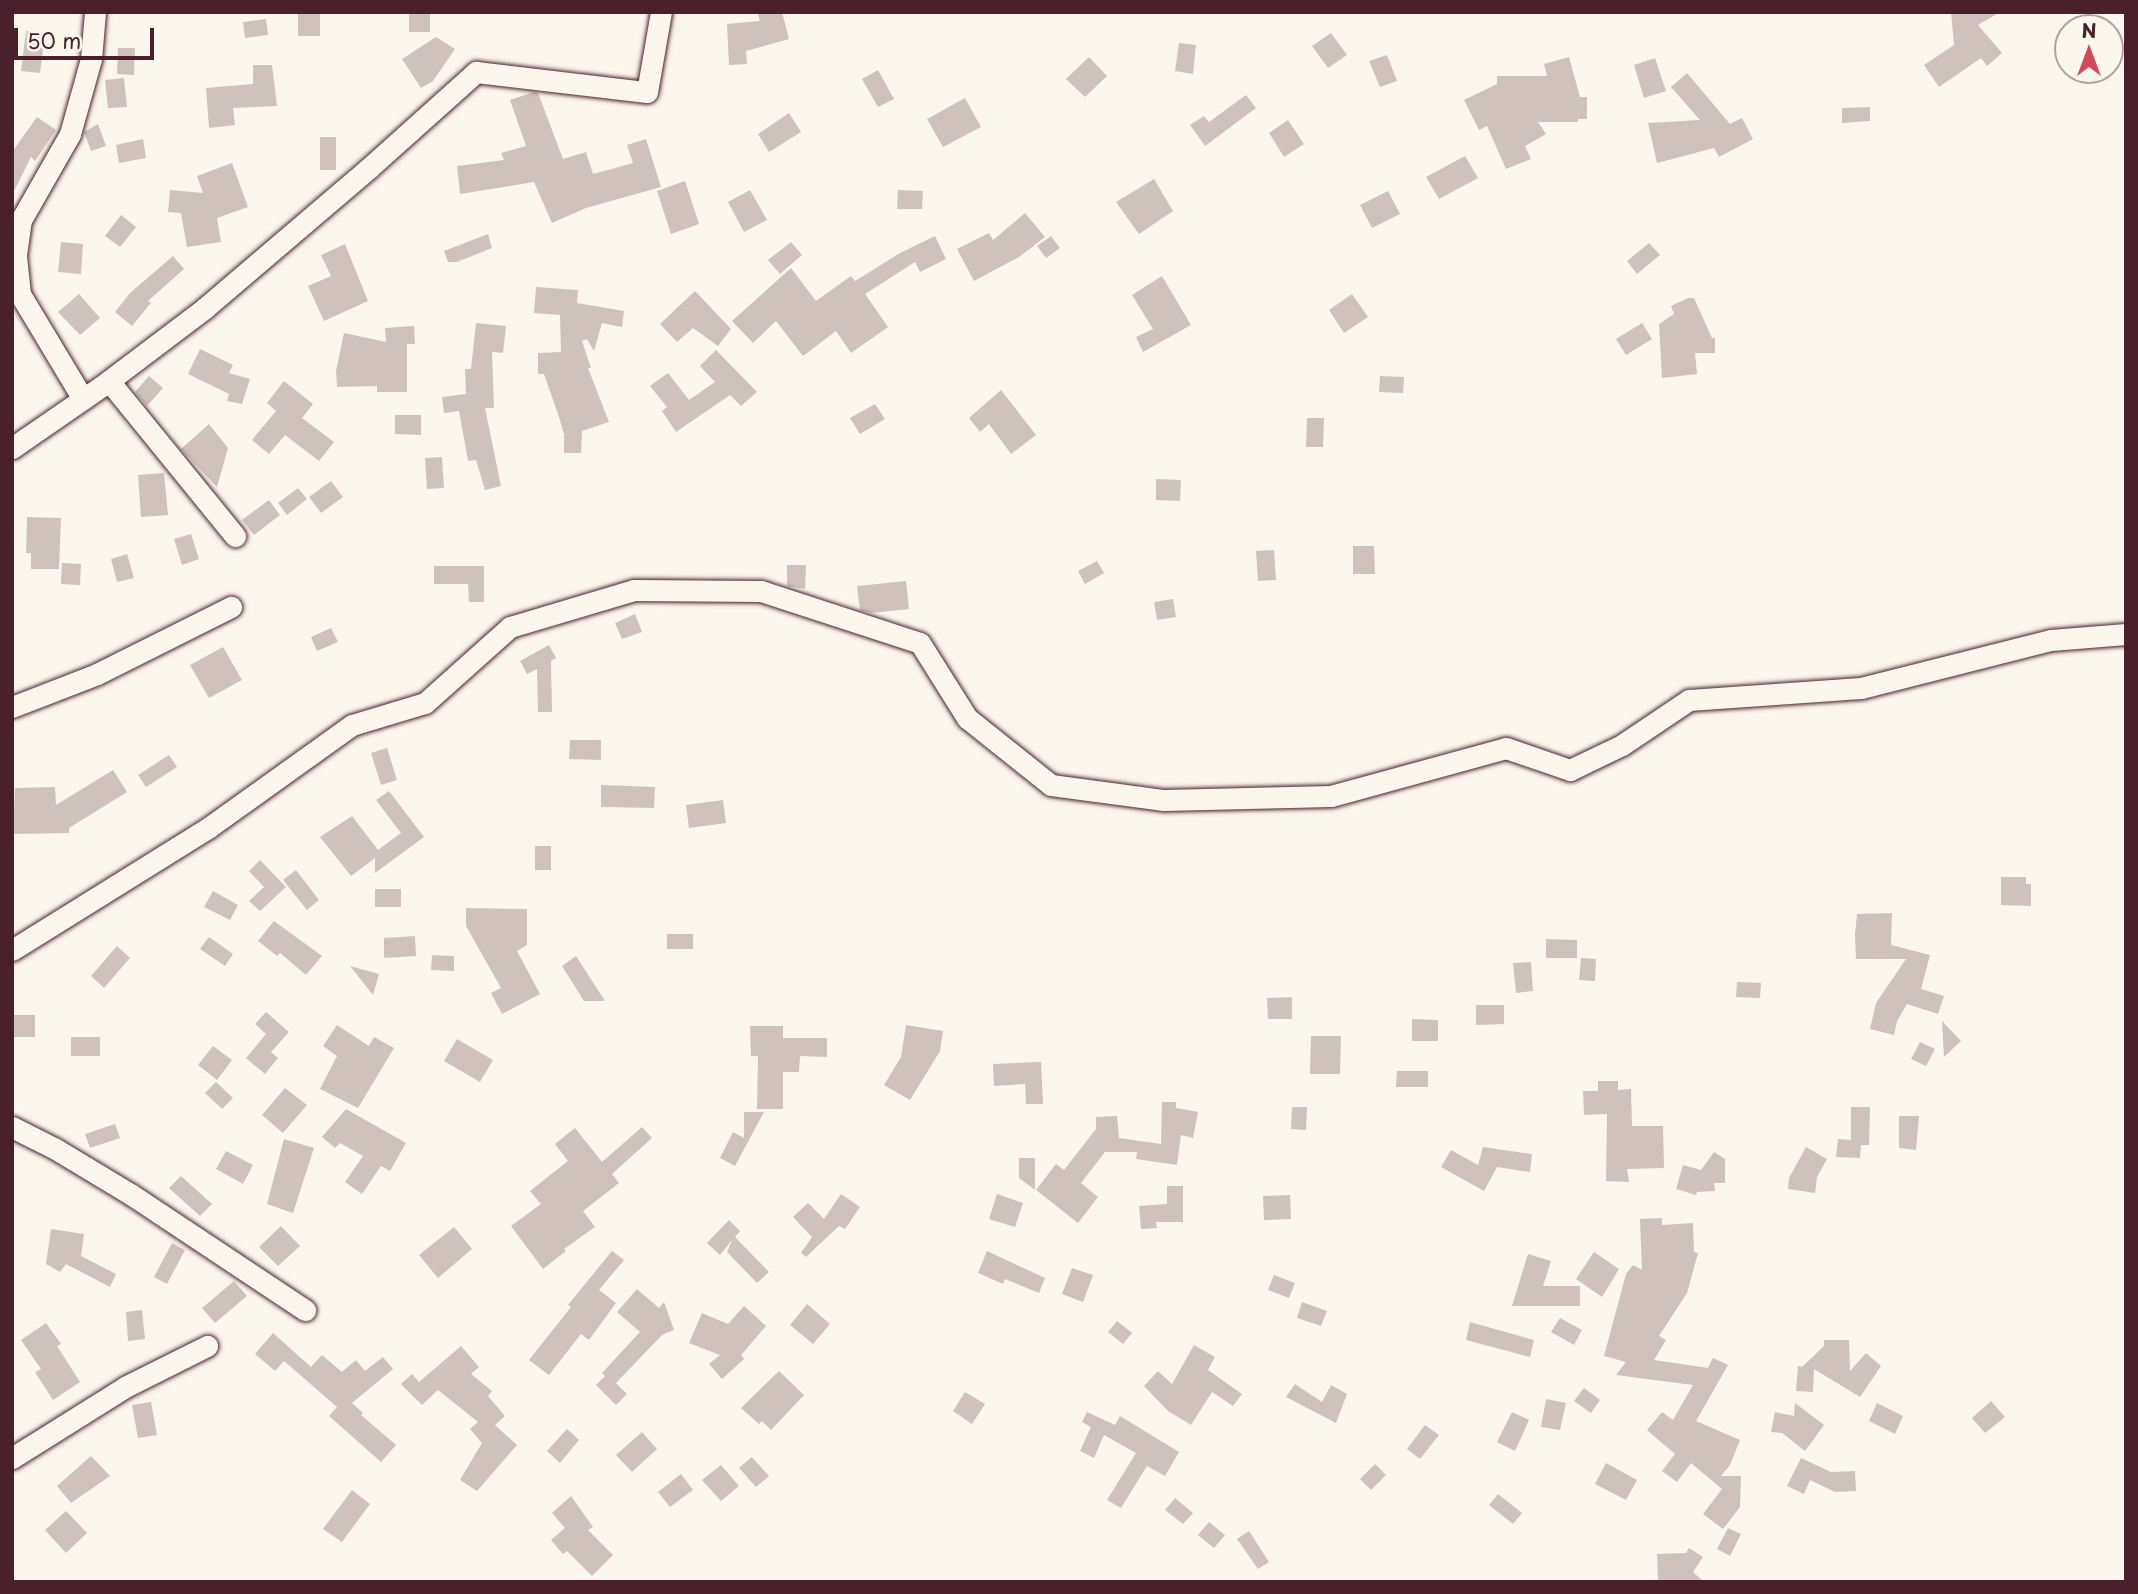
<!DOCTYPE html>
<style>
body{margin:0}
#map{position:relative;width:2138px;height:1594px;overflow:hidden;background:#fbf7ec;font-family:"Playpen Sans",sans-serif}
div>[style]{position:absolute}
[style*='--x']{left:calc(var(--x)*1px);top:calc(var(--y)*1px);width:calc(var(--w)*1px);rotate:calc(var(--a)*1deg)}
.building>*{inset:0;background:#cfc2bc}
.roads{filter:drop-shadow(0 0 2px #4a1f2b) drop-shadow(0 0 2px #4a1f2b)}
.minor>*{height:21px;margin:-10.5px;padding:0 10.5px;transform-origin:10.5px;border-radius:10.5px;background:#fbf7ec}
span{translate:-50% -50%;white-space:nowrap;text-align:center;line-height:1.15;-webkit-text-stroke:5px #fbf7ec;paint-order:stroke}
.frame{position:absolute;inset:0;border:14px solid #4a1f2b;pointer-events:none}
.north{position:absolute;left:2054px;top:14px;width:70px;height:70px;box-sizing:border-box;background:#fbf7ec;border:2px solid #b4a19f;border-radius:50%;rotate:0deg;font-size:19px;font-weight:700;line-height:28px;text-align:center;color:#4a1f2b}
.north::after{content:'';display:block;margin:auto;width:24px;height:32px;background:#d1495b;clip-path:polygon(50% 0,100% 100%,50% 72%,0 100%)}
.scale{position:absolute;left:14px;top:28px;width:140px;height:32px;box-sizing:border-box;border:4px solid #4a1f2b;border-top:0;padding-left:9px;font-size:21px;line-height:24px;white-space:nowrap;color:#4a1f2b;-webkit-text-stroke:5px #fbf7ec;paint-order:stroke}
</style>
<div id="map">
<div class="building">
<i style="clip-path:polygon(298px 12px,320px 12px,320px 36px,298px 36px)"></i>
<i style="clip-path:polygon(409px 12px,430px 12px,430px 32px,409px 32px)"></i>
<i style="clip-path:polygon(766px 12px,782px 12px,789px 39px,746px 51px,747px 64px,729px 65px,727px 24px,760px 21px,758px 14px)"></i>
<i style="clip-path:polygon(1951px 12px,2000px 12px,1978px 25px,2002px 53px,1987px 66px,1981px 58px,1939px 87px,1924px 65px,1954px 45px)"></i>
<i style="clip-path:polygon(266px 19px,268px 35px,245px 38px,243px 22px)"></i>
<i style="clip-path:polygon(26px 31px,45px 33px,40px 73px,21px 71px)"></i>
<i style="clip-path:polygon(1331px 33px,1347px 55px,1328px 68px,1312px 46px)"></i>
<i style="clip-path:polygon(436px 37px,455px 49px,433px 81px,421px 88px,402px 59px)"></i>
<i style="clip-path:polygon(1179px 43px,1196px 45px,1193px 74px,1175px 71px)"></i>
<i style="clip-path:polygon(118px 48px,135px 48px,134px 75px,117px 74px)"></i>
<i style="clip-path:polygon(1387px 55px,1397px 81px,1380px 87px,1369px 61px)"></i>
<i style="clip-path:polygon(1089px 57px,1107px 76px,1085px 97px,1066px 79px)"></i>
<i style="clip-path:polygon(1569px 57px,1580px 97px,1587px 97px,1587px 119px,1578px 119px,1578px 122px,1538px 122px,1546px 134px,1525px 146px,1531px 159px,1506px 169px,1487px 126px,1479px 130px,1464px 100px,1497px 84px,1497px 76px,1547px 76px,1544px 64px)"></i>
<i style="clip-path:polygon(1655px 58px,1666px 91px,1644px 98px,1634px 65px)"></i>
<i style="clip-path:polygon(253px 65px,272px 65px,277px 106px,233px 108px,235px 125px,209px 128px,206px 88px,253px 84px)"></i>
<i style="clip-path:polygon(878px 70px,894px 99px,878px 107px,862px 79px)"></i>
<i style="clip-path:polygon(1687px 73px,1730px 124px,1742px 118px,1753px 139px,1719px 157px,1714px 148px,1657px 163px,1648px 123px,1700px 120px,1671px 87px)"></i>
<i style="clip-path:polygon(124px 78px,127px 107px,108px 108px,105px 80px)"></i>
<i style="clip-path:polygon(534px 92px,538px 93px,563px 159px,586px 152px,593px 174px,633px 163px,627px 145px,646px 139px,661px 187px,586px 208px,552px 223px,534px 182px,460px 194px,457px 166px,504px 160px,501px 153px,526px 146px,510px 100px)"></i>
<i style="clip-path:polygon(1246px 95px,1256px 108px,1205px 146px,1190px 125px,1204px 116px,1209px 122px)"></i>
<i style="clip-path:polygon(965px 98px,981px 127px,943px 147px,927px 119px)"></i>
<i style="clip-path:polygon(1870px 107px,1870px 121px,1842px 123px,1842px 108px)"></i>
<i style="clip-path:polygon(789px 113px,801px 132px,769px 152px,758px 134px)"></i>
<i style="clip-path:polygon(37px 117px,56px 130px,35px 161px,31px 157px,12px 195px,12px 152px)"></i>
<i style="clip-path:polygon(1288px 120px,1304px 144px,1284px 157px,1269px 133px)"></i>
<i style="clip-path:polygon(98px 124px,106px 146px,91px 151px,84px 132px)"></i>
<i style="clip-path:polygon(320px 137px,336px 137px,336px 170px,320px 170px)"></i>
<i style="clip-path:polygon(143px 139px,146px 158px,119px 163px,116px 145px)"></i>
<i style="clip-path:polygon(1465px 156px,1478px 178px,1439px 199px,1426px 177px)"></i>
<i style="clip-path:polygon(232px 163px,248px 207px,217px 218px,221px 242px,187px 247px,181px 213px,168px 212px,170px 190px,203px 193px,197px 176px)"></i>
<i style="clip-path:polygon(1154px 179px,1173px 211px,1139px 234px,1116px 202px)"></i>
<i style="clip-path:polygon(685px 181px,699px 224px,671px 234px,657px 191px)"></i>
<i style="clip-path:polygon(750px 190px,767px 220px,744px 232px,728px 202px)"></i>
<i style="clip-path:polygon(898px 190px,923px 191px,922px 209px,897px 209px)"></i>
<i style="clip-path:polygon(1388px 191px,1400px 214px,1372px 228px,1360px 205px)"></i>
<i style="clip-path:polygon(1025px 213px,1045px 237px,1019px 257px,974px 281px,957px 249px,989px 233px,993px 240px)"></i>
<i style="clip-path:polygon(121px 215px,136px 227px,120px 247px,105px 236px)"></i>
<i style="clip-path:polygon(488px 234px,492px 248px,457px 262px,448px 262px,444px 251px)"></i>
<i style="clip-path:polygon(935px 236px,946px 259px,920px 272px,915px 262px,865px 294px,888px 327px,851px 353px,836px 331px,803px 356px,776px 321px,753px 343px,732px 321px,791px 268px,816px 301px,851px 276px,855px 281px,900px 253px)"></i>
<i style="clip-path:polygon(1051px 236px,1060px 248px,1046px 258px,1037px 246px)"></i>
<i style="clip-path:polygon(61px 242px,83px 244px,81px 274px,58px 272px)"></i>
<i style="clip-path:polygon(791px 242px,802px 255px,780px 274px,768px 260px)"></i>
<i style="clip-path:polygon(1649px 243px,1660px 255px,1637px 274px,1627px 261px)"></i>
<i style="clip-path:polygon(345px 244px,368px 301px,324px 321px,308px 286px,331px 276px,321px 255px)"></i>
<i style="clip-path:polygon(173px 256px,184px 269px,148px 301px,151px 303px,132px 326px,115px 312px,130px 293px)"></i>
<i style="clip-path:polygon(1162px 276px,1191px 325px,1143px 352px,1136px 337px,1153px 329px,1132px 295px)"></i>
<i style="clip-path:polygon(536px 287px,578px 290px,577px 303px,624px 311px,622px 327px,602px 323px,594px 351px,587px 339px,582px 341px,591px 368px,588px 368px,609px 422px,582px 431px,581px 453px,564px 453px,564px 434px,559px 417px,544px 374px,538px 374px,538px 353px,561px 352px,560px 315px,534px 313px)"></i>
<i style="clip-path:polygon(695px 291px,731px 329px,718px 346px,693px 328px,677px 342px,660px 324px)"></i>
<i style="clip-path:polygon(79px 294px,100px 318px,80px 335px,58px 312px)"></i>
<i style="clip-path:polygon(1352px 294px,1368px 317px,1344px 333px,1329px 310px)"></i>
<i style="clip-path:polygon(1688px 298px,1694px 298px,1712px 338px,1715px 338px,1715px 353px,1695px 353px,1697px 374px,1662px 378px,1659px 324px,1674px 314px,1671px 306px)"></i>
<i style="clip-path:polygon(476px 323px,506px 326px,503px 353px,492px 352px,494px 408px,485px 408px,501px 486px,485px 490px,476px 460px,468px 461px,459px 411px,444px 413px,442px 397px,466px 394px,465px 369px,471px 369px)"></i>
<i style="clip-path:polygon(1642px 323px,1652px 339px,1626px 355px,1616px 339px)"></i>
<i style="clip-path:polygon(414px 326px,415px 344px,407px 344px,407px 392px,377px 392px,377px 386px,337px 387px,336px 371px,344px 333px,386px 342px,385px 328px)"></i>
<i style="clip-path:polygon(200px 349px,233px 365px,229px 373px,250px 379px,242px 404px,227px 401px,229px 394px,188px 374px)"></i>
<i style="clip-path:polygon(716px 350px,757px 392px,741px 406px,730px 395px,676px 432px,662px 411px,667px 407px,650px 386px,668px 373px,689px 400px,715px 382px,700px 366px)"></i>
<i style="clip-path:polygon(149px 376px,163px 388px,147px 406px,135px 392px)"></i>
<i style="clip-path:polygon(1380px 376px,1404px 377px,1403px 393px,1379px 392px)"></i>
<i style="clip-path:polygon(284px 381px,313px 404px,302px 418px,334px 442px,319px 461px,285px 435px,269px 454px,252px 440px,276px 411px,267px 403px)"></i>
<i style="clip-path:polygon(1001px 390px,1036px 435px,1011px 454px,989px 424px,980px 432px,969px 418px)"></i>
<i style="clip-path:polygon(875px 404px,885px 419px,860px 434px,850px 418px)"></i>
<i style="clip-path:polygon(395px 415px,421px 415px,421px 435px,395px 434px)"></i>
<i style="clip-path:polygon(1307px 418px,1324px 418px,1323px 447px,1306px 447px)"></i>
<i style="clip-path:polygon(209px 424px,228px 448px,217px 487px,181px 449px)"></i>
<i style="clip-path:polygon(442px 457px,444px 488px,427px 489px,425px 458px)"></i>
<i style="clip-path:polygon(164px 473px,168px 515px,141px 517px,138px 475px)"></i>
<i style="clip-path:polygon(1156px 479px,1181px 480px,1180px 501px,1156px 500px)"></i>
<i style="clip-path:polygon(331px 481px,343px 497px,321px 513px,309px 497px)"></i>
<i style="clip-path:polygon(298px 488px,307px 499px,287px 515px,278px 503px)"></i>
<i style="clip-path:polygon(269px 500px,280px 515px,254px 535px,242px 520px)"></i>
<i style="clip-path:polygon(27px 517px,61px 518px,59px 569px,31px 569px,31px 553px,26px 553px)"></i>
<i style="clip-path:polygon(191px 534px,199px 559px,182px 565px,174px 539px)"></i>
<i style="clip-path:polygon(1353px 546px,1374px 546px,1375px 574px,1353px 574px)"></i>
<i style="clip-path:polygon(1274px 550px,1276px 580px,1258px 581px,1256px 551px)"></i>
<i style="clip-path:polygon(127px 554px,134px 578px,117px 582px,111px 559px)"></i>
<i style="clip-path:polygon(1097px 561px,1104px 573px,1085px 584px,1078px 571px)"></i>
<i style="clip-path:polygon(62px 563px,81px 564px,80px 585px,61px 584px)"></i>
<i style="clip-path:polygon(787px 565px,806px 565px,805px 589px,787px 586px)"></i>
<i style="clip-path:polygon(434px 566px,484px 566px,484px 602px,469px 602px,468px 584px,434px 584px)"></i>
<i style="clip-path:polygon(906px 581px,909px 609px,871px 613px,860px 610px,857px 586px)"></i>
<i style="clip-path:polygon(1173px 599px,1176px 617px,1157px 620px,1154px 602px)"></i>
<i style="clip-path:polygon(635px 614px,642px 632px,622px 639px,615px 623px)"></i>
<i style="clip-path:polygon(331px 628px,338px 642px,317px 651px,311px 637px)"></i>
<i style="clip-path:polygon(549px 645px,556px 658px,551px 661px,552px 712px,538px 712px,537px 669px,527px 674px,520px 661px)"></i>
<i style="clip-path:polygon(223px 647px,242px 680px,209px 698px,190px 665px)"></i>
<i style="clip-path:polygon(570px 740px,601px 740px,601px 760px,569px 759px)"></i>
<i style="clip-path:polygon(387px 748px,397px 780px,381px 785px,371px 753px)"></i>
<i style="clip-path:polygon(169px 755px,177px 767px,146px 787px,138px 775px)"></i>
<i style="clip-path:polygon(113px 770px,127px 792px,69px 828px,69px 833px,13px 834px,15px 788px,55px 787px,56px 805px)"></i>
<i style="clip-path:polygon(601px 785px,655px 787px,654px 808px,601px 807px)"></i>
<i style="clip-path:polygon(389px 791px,424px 837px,375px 873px,375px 858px,351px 876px,320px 837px,352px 816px,378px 850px,401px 833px,376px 800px)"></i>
<i style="clip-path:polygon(723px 800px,726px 823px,689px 828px,686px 805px)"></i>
<i style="clip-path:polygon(535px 846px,551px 846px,551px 870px,535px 870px)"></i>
<i style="clip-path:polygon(260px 860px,286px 887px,260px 911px,249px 901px,264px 887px,249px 871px)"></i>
<i style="clip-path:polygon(296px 870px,319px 900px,307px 910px,283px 880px)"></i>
<i style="clip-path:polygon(2001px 877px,2026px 877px,2026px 884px,2031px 884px,2031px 906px,2001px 905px)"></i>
<i style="clip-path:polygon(375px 889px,401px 889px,401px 907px,375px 907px)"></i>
<i style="clip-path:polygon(213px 891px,238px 905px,230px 920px,204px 907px)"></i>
<i style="clip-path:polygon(466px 908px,527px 909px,527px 945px,517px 951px,540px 994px,502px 1014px,491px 993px,501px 988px,466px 926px)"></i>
<i style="clip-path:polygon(1892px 913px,1891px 945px,1930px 955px,1921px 989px,1944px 996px,1938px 1014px,1907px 1004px,1897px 1021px,1894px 1035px,1870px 1029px,1876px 1003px,1906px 959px,1856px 959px,1855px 935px,1857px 914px)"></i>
<i style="clip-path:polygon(274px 921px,322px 956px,306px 975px,280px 953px,277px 956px,258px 941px)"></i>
<i style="clip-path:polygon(667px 934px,693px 934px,693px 949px,667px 949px)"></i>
<i style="clip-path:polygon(415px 936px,416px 956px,384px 958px,384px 938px)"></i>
<i style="clip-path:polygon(209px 937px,233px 954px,225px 966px,200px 949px)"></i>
<i style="clip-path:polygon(1546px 939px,1577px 940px,1577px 958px,1546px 958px)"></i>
<i style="clip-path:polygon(117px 946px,130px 958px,104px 988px,91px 976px)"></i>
<i style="clip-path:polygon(432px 955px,454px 956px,454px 971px,431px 970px)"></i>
<i style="clip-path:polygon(576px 956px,605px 1001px,584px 1001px,562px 966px)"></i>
<i style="clip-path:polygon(1581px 958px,1596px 959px,1595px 981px,1579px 980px)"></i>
<i style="clip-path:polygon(1531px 962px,1533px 991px,1516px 993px,1513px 963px)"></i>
<i style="clip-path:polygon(350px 966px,379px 974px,373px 995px)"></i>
<i style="clip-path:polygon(1737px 982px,1761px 983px,1760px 998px,1736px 997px)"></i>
<i style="clip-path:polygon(1292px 997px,1292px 1019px,1268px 1019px,1267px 998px)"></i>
<i style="clip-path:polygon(1476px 1005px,1504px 1005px,1504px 1024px,1476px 1025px)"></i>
<i style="clip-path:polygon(266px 1012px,289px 1032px,271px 1052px,278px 1058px,265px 1074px,246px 1058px,266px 1034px,255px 1024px)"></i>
<i style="clip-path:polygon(12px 1015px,35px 1015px,35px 1037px,12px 1037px)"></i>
<i style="clip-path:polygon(1412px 1019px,1438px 1020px,1438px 1041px,1412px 1041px)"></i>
<i style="clip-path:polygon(1942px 1021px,1961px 1041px,1944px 1057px)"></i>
<i style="clip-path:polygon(337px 1025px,369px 1046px,374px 1037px,394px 1048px,358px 1108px,320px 1089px,337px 1056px,323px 1046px)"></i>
<i style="clip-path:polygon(906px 1025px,943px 1031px,940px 1051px,910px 1100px,884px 1085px,901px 1057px)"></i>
<i style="clip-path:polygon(750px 1026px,783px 1026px,783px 1038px,827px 1038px,827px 1057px,800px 1056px,799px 1072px,783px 1072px,783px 1109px,757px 1109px,758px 1056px,751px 1056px)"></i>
<i style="clip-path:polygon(1311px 1036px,1341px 1036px,1340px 1074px,1310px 1074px)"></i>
<i style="clip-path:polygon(71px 1037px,100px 1037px,100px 1056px,71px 1056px)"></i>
<i style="clip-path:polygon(457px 1039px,493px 1060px,480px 1082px,444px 1061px)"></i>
<i style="clip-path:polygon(1920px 1042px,1935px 1049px,1926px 1066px,1911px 1059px)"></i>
<i style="clip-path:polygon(213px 1046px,232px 1060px,217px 1080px,198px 1065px)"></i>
<i style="clip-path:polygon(1041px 1062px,1043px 1104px,1026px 1104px,1025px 1084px,994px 1086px,993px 1064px)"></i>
<i style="clip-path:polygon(1397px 1071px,1428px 1071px,1428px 1087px,1396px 1087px)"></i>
<i style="clip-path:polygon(1598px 1081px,1618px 1081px,1618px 1090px,1631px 1089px,1632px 1126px,1663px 1126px,1664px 1168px,1627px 1169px,1629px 1182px,1606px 1181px,1607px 1114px,1584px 1115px,1583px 1091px,1598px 1091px)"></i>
<i style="clip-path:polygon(216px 1082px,233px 1098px,222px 1109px,205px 1093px)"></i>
<i style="clip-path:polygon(285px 1088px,307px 1105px,283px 1133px,262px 1115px)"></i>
<i style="clip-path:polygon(1162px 1102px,1176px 1102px,1176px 1108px,1198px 1112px,1193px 1138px,1181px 1135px,1177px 1165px,1136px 1159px,1137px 1152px,1105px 1152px,1081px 1183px,1098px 1197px,1078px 1223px,1036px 1190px,1056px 1164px,1064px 1170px,1096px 1129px,1096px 1117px,1117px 1116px,1119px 1138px,1161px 1144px)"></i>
<i style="clip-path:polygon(1292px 1107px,1307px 1107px,1306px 1130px,1291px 1129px)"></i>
<i style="clip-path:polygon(1851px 1107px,1870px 1107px,1869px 1145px,1861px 1145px,1860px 1158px,1836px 1157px,1838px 1139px,1851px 1140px)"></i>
<i style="clip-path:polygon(346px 1109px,406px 1143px,390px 1171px,381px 1166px,362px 1194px,345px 1182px,363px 1156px,340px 1143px,335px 1148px,322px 1137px)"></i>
<i style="clip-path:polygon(744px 1112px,764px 1112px,735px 1166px,720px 1158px,733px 1132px,744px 1138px)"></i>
<i style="clip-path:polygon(1899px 1116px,1919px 1116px,1916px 1150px,1899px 1148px)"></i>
<i style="clip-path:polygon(115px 1124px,120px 1138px,90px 1148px,85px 1134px)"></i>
<i style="clip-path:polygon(642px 1127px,652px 1138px,612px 1174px,619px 1183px,583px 1211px,595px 1227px,564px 1249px,566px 1251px,543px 1269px,511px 1226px,541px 1204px,530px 1191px,568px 1161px,555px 1144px,575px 1128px,602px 1162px)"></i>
<i style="clip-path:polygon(284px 1139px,314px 1148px,293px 1213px,267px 1204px)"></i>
<i style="clip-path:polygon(1483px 1147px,1532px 1154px,1530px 1172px,1497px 1167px,1484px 1191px,1441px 1167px,1451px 1150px,1478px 1165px)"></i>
<i style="clip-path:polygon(1806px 1147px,1827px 1159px,1817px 1177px,1815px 1193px,1788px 1189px,1789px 1178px)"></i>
<i style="clip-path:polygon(226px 1151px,253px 1165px,243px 1184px,216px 1169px)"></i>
<i style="clip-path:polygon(1714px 1152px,1725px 1159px,1725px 1183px,1714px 1183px,1715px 1191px,1697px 1192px,1696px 1195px,1676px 1189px,1683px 1165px,1701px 1170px)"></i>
<i style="clip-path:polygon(1019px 1158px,1035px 1158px,1035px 1190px,1019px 1178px)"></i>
<i style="clip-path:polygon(181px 1176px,212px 1204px,200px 1216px,169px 1188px)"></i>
<i style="clip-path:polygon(1167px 1186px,1183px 1186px,1183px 1222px,1156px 1222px,1157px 1228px,1141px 1229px,1139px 1206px,1167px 1204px)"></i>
<i style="clip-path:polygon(841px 1194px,860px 1207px,845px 1229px,839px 1226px,806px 1257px,801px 1253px,812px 1237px,793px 1217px,808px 1203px,824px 1219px)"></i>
<i style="clip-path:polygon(997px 1194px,1023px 1203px,1015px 1227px,989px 1219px)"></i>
<i style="clip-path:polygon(1290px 1195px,1291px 1219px,1264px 1220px,1263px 1196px)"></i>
<i style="clip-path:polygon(1662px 1218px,1662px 1225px,1693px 1223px,1694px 1252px,1698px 1253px,1687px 1293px,1659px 1336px,1666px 1340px,1654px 1360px,1708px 1368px,1713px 1358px,1728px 1365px,1696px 1421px,1740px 1440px,1730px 1465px,1721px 1476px,1741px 1476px,1740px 1507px,1723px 1529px,1703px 1514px,1722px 1489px,1691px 1463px,1677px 1482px,1662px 1471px,1675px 1454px,1647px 1430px,1662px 1412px,1673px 1420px,1693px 1385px,1616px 1375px,1626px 1362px,1604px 1356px,1626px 1274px,1633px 1265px,1642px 1270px,1640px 1219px)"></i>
<i style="clip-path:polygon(729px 1220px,740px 1231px,735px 1237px,769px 1272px,757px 1283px,727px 1252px,732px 1240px,720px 1255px,707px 1243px)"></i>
<i style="clip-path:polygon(281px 1226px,300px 1246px,278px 1266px,259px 1247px)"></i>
<i style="clip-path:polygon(454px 1227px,472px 1249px,438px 1278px,419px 1255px)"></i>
<i style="clip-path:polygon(51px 1229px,84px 1234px,81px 1256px,116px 1274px,110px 1287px,66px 1264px,60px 1272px,46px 1264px)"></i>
<i style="clip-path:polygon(172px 1243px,185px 1250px,167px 1284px,154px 1277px)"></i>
<i style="clip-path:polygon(612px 1251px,624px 1260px,599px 1290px,616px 1303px,589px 1340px,581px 1334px,549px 1375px,529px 1360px,571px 1307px,568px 1305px)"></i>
<i style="clip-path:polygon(987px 1251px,1045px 1278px,1039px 1293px,1005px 1279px,1003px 1284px,978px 1273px)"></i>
<i style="clip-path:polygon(1594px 1252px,1619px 1269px,1602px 1297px,1576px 1279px)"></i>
<i style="clip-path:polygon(1528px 1254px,1551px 1261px,1543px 1286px,1580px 1286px,1580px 1306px,1512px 1306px)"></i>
<i style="clip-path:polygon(1072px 1268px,1093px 1275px,1083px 1302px,1062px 1294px)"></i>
<i style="clip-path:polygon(1274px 1275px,1295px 1283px,1289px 1298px,1268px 1290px)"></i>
<i style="clip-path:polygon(234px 1281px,247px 1296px,215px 1323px,202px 1308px)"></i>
<i style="clip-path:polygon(637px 1289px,659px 1308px,664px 1302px,674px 1330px,662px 1335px,616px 1383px,627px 1394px,616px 1405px,596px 1385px,605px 1376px,602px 1373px,640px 1332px,617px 1312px)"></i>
<i style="clip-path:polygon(1302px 1302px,1327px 1311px,1321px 1326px,1297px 1318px)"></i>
<i style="clip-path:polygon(807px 1304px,830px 1324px,813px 1344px,790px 1325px)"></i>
<i style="clip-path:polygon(744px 1306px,766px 1326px,741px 1355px,744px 1359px,722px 1379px,709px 1364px,720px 1355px,689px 1343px,702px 1313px,728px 1324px)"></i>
<i style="clip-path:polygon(142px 1310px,145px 1339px,128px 1341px,126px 1312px)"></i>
<i style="clip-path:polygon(1560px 1318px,1582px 1330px,1574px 1345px,1551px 1332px)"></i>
<i style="clip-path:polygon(1117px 1321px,1132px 1333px,1123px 1344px,1108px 1332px)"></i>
<i style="clip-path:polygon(1470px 1322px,1534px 1340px,1530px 1357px,1466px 1340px)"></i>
<i style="clip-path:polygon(46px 1323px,61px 1344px,57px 1346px,80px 1382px,53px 1400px,35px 1372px,41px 1369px,21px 1340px)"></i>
<i style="clip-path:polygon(273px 1333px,311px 1367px,322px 1355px,342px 1372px,356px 1360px,365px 1371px,383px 1357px,393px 1369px,352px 1403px,363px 1413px,361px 1415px,396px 1445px,381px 1462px,329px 1416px,337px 1407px,284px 1361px,275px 1371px,255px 1354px)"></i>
<i style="clip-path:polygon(1824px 1340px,1849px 1340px,1850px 1371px,1866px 1353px,1881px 1366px,1860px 1397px,1814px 1369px,1813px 1392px,1796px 1391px,1798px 1366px,1802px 1367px,1824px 1346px)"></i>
<i style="clip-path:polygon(1194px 1345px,1215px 1357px,1208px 1370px,1242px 1394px,1233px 1406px,1212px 1392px,1191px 1425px,1168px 1411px,1144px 1386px,1158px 1371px,1172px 1384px)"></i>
<i style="clip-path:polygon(461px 1346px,479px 1367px,471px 1374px,492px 1391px,488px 1396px,505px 1416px,495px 1425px,517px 1445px,477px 1491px,460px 1480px,482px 1443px,470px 1429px,478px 1422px,438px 1390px,422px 1405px,401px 1384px,412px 1374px,419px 1382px)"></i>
<i style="clip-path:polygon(779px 1371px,804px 1395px,771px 1430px,762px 1421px,759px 1424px,741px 1408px)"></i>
<i style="clip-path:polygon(1295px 1384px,1322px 1402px,1331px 1385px,1347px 1394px,1336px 1423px,1286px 1397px)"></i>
<i style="clip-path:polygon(1584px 1388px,1600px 1400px,1591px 1413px,1574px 1401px)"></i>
<i style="clip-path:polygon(965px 1392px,985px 1404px,972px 1424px,953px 1411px)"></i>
<i style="clip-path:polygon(1546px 1399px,1566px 1403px,1560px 1430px,1541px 1427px)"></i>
<i style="clip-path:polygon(1991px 1401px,2005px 1417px,1985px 1433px,1972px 1418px)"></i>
<i style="clip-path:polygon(151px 1402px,157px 1435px,138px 1438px,132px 1405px)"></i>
<i style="clip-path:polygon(1795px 1403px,1824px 1425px,1805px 1451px,1782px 1433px,1771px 1432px,1775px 1412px,1794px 1416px)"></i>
<i style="clip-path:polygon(1877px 1403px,1903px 1416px,1895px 1434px,1869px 1421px)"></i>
<i style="clip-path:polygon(1087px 1412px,1115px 1425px,1120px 1416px,1179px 1452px,1165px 1476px,1147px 1466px,1121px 1508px,1107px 1500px,1136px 1453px,1104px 1435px,1094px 1458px,1080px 1451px,1091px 1427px,1082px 1422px)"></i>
<i style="clip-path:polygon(1512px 1412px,1529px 1420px,1515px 1451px,1497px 1442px)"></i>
<i style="clip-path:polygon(1425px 1425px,1439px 1435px,1420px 1459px,1407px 1449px)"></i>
<i style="clip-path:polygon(567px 1429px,579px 1440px,560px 1463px,547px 1451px)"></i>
<i style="clip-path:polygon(642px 1432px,657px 1449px,632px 1472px,616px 1455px)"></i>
<i style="clip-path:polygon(91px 1456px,110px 1476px,71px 1503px,57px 1486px)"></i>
<i style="clip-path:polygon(752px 1457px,769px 1476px,756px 1487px,739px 1468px)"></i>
<i style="clip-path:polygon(1801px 1458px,1831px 1472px,1855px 1471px,1856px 1491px,1835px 1492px,1810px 1480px,1804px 1494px,1787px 1486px)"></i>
<i style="clip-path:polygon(1606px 1463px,1637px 1480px,1626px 1500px,1595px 1484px)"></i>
<i style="clip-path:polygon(1375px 1464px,1386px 1475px,1371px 1490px,1360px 1479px)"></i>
<i style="clip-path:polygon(721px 1465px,739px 1486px,721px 1501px,702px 1480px)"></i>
<i style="clip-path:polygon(681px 1474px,693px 1490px,670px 1507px,658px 1492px)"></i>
<i style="clip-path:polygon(352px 1490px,370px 1504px,342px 1542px,323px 1529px)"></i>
<i style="clip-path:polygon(1498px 1494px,1522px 1513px,1513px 1524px,1489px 1505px)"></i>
<i style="clip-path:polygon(571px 1496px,593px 1527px,588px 1530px,613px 1555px,592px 1576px,567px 1551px,563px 1554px,551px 1540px,565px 1528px,552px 1513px)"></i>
<i style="clip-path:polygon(1175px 1498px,1193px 1513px,1183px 1524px,1165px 1510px)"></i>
<i style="clip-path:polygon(66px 1511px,87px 1533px,66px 1553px,45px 1530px)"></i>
<i style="clip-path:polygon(1209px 1522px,1225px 1535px,1214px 1548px,1198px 1535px)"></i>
<i style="clip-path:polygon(1728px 1528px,1741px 1534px,1730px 1556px,1717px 1549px)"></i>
<i style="clip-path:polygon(1249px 1531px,1269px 1562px,1258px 1569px,1237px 1539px)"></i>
<i style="clip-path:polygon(1689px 1548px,1703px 1557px,1693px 1572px,1704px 1582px,1658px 1582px,1657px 1554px,1686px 1553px)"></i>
</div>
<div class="roads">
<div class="minor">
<i style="--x:109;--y:381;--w:200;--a:50.9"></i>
<i style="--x:83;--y:399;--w:122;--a:-121"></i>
<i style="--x:20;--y:294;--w:39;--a:-96"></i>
<i style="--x:16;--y:255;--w:35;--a:-82"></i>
<i style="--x:21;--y:220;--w:99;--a:-60.3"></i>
<i style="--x:70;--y:134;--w:78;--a:-74.4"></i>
<i style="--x:91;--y:59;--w:47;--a:-85.1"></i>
<i style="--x:12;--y:448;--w:109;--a:-34.6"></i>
<i style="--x:102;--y:386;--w:129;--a:-37.1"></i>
<i style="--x:205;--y:308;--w:216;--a:-40.5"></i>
<i style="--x:369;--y:168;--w:144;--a:-41.9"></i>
<i style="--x:476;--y:72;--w:172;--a:6.7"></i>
<i style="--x:647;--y:92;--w:81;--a:-80.1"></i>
<i style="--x:12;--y:707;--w:91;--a:-21.2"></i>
<i style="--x:97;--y:674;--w:150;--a:-26.6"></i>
<i style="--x:12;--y:950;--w:231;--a:-31.9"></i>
<i style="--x:208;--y:828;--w:177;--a:-35.6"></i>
<i style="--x:352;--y:725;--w:76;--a:-16.8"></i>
<i style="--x:425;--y:703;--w:114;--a:-41.8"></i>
<i style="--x:510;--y:627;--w:129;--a:-16.6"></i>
<i style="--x:634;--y:590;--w:127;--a:0.5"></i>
<i style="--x:761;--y:591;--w:167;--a:18.1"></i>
<i style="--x:920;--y:643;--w:89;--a:57.9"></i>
<i style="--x:967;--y:718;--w:107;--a:38.6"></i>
<i style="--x:1051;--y:785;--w:114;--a:7.6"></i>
<i style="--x:1164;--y:800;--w:167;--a:-1.4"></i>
<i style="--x:1331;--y:796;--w:181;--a:-15.3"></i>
<i style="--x:1506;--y:748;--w:68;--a:19"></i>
<i style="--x:1570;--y:770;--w:58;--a:-25.7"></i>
<i style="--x:1622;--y:745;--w:81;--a:-33.9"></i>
<i style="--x:1689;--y:700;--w:172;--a:-4"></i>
<i style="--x:1861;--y:688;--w:196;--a:-14.2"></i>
<i style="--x:2051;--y:640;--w:75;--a:-4.6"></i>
<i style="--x:12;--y:1127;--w:47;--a:26.6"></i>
<i style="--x:54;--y:1148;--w:91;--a:31.1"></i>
<i style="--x:132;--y:1195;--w:208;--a:33.6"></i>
<i style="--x:12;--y:1458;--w:133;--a:-32.1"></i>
<i style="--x:125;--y:1387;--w:92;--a:-26.6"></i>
</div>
</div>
<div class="frame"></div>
<div class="north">N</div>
<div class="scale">50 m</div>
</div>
